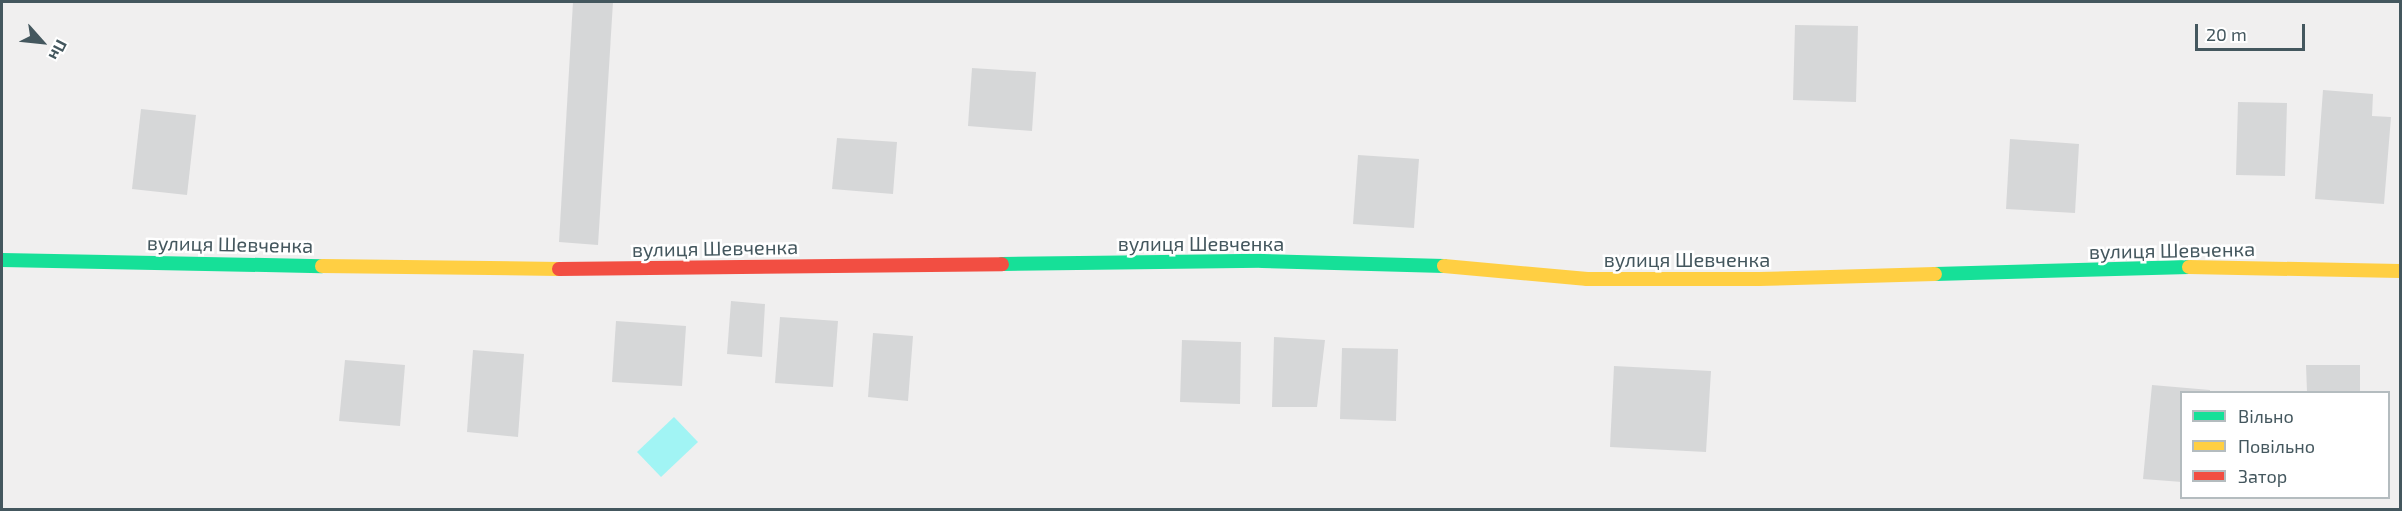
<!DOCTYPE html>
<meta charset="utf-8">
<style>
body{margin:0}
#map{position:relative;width:2402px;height:511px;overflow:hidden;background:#f0efef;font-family:"Exo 2",sans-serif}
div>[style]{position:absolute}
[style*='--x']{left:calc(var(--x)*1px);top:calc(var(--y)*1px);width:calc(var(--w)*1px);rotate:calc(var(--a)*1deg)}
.water>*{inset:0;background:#a1f4f4}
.building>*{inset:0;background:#d6d7d8}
.fast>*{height:14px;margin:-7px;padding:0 7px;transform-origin:7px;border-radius:7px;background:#16e098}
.slow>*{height:14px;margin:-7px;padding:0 7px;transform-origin:7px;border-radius:7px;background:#ffcf43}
.jam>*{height:14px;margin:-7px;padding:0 7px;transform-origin:7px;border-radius:7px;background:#f24e42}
span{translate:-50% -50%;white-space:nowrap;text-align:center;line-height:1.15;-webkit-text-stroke:5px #fff;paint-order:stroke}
.street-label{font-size:20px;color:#44575e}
.frame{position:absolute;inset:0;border:3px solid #44575e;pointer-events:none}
.legend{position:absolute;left:2180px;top:391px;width:210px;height:108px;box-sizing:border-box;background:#fff;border:2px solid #b4bcbf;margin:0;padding:8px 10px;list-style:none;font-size:18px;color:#44575e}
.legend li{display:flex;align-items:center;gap:12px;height:30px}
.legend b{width:30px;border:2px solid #b4bcbf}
.north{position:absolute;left:12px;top:12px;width:60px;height:60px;-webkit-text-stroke:4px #fff;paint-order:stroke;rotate:117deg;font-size:16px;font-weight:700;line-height:24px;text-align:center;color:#44575e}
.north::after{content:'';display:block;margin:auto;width:21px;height:27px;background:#44575e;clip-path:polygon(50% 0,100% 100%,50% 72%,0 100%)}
.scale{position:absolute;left:2195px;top:24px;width:110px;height:27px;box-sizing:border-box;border:3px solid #44575e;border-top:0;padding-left:8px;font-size:18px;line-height:21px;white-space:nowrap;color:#44575e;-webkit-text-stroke:4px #fff;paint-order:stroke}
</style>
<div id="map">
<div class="water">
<i style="clip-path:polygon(674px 417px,698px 442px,661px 477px,637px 452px)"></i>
</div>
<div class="building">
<i style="clip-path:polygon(573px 2px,613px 2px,598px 245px,559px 242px)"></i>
<i style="clip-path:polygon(1795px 25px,1858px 26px,1856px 102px,1793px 100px)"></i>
<i style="clip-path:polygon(972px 68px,1036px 72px,1032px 131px,968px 126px)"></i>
<i style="clip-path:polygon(2323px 90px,2373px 94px,2372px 116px,2391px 117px,2384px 204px,2315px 199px)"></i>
<i style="clip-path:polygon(2238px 102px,2287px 103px,2285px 176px,2236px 175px)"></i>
<i style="clip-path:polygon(141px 109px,196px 115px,187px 195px,132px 189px)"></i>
<i style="clip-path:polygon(837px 138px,897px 142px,893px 194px,832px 189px)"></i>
<i style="clip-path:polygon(2010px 139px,2079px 144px,2075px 213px,2006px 209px)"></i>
<i style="clip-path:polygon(1358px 155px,1419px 159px,1414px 228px,1353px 224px)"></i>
<i style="clip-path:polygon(731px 301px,765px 304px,762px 357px,727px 354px)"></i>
<i style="clip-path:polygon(780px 317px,838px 321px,833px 387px,775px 383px)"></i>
<i style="clip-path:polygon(616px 321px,686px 326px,682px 386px,612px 382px)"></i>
<i style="clip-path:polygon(873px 333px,913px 336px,908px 401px,868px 397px)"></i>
<i style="clip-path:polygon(1274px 337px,1325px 340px,1317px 407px,1272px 407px)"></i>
<i style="clip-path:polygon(1182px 340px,1241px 342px,1240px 404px,1180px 402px)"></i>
<i style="clip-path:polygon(1342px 348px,1398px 349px,1396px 421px,1340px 419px)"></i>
<i style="clip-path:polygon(473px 350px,524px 354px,518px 437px,467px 432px)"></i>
<i style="clip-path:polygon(345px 360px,405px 365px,400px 426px,339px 421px)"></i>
<i style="clip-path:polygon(2306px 365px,2360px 365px,2360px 392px,2307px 392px)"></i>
<i style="clip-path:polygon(1614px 366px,1711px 371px,1706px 452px,1610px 447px)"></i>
<i style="clip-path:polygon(2152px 385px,2210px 390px,2210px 392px,2182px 392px,2182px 482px,2143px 479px)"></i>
</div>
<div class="fast">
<i style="--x:2;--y:260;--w:320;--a:1.1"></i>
<i style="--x:1002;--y:264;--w:260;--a:-0.7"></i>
<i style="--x:1262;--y:261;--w:182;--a:1.6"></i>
<i style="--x:1935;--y:274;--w:254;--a:-1.6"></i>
</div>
<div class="slow">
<i style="--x:322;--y:266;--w:237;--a:0.7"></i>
<i style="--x:1444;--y:266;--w:144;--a:5.2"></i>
<i style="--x:1587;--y:279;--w:172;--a:0"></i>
<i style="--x:1759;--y:279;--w:176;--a:-1.6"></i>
<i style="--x:2189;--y:267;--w:211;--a:1.1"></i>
</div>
<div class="jam">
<i style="--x:559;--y:269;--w:443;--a:-0.6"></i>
</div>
<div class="street-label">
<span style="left:1201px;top:243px">вулиця Шевченка</span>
<span style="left:230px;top:244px;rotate:1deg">вулиця Шевченка</span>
<span style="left:715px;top:248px;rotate:-1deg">вулиця Шевченка</span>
<span style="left:2172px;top:250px;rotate:-1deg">вулиця Шевченка</span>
<span style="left:1687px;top:259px">вулиця Шевченка</span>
</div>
<div class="frame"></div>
<ul class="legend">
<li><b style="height:8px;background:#16e098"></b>Вільно</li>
<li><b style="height:8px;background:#ffcf43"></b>Повільно</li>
<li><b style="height:8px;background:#f24e42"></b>Затор</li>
</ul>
<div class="north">Пн</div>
<div class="scale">20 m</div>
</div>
